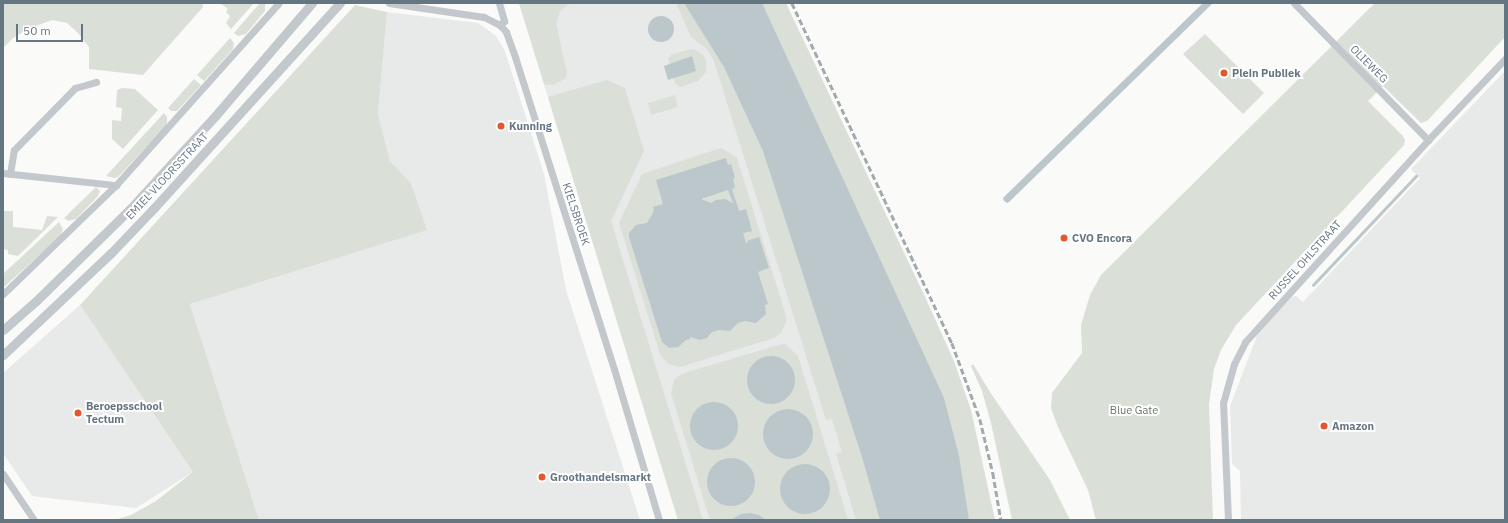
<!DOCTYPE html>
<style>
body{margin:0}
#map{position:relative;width:1508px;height:523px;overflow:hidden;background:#fafaf8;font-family:"IBM Plex Sans",sans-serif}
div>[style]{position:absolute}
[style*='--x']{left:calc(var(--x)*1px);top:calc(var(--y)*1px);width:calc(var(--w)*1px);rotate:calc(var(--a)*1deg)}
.built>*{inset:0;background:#e8e9e9}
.green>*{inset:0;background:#dadfd7}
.water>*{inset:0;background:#bbc7cb}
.round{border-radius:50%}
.stream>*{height:2.5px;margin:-1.25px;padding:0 1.25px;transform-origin:1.25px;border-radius:1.25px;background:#bbc7cb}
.minor>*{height:7px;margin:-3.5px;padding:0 3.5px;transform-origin:3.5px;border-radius:3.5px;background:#c3c8cc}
.tertiary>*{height:9px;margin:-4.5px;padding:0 4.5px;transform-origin:4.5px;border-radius:4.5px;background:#c3c8cc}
.rail>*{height:2.5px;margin-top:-1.25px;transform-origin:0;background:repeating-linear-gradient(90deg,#a2aab0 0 6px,transparent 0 9px)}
.dots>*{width:11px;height:11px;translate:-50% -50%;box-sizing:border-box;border:2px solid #fff;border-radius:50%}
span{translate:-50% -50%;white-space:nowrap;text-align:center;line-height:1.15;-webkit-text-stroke:4px #fff;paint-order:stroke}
.street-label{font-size:11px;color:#657683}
.poi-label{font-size:11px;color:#657683;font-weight:700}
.left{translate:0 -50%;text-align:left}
.park-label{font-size:11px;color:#687a64}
.frame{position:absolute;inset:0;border:4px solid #657683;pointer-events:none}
.scale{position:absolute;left:16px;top:24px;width:67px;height:18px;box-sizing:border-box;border:2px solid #657683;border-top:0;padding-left:5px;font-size:12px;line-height:14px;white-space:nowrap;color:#657683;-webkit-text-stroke:3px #fff;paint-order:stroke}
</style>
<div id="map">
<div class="built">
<i style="clip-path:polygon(519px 3px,778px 3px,984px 520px,678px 520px)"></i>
<i style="clip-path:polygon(387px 12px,478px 23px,496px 36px,505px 51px,544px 174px,566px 290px,640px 520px,259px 520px,190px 304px,426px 230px,411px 183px,390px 161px,378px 114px)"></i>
<i style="clip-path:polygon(1505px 71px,1505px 520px,1241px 520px,1240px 471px,1232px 464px,1230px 406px,1258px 333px,1292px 297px,1296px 296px,1303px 302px,1420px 178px,1411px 169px)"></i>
<i style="clip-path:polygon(80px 305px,193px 472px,136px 508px,32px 496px,3px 453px,3px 373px)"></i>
</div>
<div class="green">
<i style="clip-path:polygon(3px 3px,202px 3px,203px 7px,143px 75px,89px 69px,89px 47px,78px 33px,67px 23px,52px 20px,30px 28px,13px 38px,3px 48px)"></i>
<i style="clip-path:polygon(220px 3px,254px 3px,231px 29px,226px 23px,230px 16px,226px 12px,228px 9px)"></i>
<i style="clip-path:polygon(260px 3px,265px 3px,265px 11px,246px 34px,238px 36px,234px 33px)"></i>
<i style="clip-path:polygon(519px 3px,570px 3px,560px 11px,556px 23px,567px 74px,566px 78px,553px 85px,544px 84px)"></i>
<i style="clip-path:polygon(676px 3px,708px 3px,724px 28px,894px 520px,856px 520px,836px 454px,842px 452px,832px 419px,826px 420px,714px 61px,707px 49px,691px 37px)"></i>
<i style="clip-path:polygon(752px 3px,786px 3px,926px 299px,954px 361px,971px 410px,995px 520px,955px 520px)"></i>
<i style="clip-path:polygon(1375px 3px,1505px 3px,1505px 37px,1427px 121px,1421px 123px,1383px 86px,1368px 101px,1402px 135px,1405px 140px,1404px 145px,1236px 325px,1221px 350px,1214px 369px,1209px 404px,1213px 520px,1096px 520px,1088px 490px,1058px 427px,1051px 408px,1052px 393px,1082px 353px,1081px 325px,1090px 295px,1101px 275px)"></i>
<i style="clip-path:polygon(355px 5px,387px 12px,378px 114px,390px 161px,411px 183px,427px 230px,190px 304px,259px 520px,115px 520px,131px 515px,156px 501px,193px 472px,80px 305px)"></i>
<i style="clip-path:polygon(1205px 34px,1264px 93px,1243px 114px,1183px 54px)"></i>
<i style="clip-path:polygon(230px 38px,234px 43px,233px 49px,204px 81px,197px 75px)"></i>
<i style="clip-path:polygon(691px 49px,696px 50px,704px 56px,706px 61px,706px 72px,698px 81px,680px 87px,675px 83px,668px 59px,671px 55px)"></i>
<i style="clip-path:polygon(194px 79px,201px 85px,177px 111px,171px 111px,168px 108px)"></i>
<i style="clip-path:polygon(607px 80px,625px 88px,644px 151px,611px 221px,703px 520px,678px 520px,548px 97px)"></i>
<i style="clip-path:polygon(122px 88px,135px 89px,158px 110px,123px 149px,112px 139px,112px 120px,121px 121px,122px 108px,116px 107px,117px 90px)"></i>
<i style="clip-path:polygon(675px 95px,678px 107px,651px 115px,648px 103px)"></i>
<i style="clip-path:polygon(164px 113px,167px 117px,167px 125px,118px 177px,114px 178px,106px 176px)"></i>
<i style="clip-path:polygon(721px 148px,737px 158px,786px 316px,786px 322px,781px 333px,774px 338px,680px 367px,675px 366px,668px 364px,660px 354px,619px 223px,642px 174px)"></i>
<i style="clip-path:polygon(96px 187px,100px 191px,98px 196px,76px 219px,68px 221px,64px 218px)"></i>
<i style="clip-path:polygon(3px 211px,13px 211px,13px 227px,42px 230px,47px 216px,58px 217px,18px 256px,8px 254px,8px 250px,3px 249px)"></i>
<i style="clip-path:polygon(59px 222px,63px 229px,60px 236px,3px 288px,3px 274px)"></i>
<i style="clip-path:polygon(785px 344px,798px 356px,848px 520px,710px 520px,671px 393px,674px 380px,680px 375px,687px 372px,778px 345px)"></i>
<i style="clip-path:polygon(973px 364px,990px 392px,1050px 480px,1070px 520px,1012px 520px,991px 423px,982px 391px,971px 366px)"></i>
</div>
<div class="water">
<i style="clip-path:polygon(684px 3px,762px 3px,944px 398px,959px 456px,969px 520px,880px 520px,862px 457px,763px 151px,724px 67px)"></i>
<i style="clip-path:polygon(1203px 3px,1213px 3px,1009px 202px,1007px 203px,1004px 201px,1003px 198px,1009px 192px)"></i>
<i class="round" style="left:648px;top:16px;width:26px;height:26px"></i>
<i style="clip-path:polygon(692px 56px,696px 71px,668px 80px,664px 66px)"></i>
<i style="clip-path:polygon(evenodd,726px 158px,728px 165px,731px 164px,735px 178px,733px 179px,735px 188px,732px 189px,739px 211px,746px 209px,752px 231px,743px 233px,746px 243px,748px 243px,747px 241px,759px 237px,769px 268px,758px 272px,768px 304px,765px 305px,766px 314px,756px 323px,745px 321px,738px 323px,730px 331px,719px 330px,712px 332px,707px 338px,700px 340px,690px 337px,690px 339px,686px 340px,678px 347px,669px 348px,662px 342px,629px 237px,629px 233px,636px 225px,647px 223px,654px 211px,653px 207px,663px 204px,656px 180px,726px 158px,728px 190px,733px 203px,725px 199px,716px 200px,711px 203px,701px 199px,728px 190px)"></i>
<i class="round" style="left:747px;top:356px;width:48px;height:48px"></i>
<i class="round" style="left:690px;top:402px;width:48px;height:48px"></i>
<i class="round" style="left:763px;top:409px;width:50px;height:50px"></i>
<i class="round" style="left:707px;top:458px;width:48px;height:48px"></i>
<i class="round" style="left:780px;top:464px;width:50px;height:50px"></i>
<i style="clip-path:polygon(750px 513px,759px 515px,766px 520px,731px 520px,741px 514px)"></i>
</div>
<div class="stream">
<i style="--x:1313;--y:285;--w:150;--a:-46.6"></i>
</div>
<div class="minor">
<i style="--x:389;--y:3;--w:96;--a:8.4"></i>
<i style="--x:484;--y:17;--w:18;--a:27"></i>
<i style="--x:500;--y:25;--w:9;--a:49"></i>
<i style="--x:506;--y:32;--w:27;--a:70"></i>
<i style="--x:515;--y:57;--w:327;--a:72.4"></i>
<i style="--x:614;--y:369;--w:158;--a:73.4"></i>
<i style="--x:499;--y:3;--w:19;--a:74"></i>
<i style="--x:504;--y:21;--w:6;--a:135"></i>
<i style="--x:1294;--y:3;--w:192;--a:45.6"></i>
<i style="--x:3;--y:173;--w:114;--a:6.1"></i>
<i style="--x:10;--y:174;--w:24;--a:-81"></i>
<i style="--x:14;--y:150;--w:87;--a:-45.5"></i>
<i style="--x:75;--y:88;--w:22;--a:-16"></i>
<i style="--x:3;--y:294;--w:157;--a:-44"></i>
<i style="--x:116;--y:185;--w:244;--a:-48.2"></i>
<i style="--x:3;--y:474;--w:55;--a:56"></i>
<i style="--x:1228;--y:520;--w:117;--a:-92.4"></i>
<i style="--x:1223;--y:403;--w:41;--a:-74.2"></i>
<i style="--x:1234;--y:364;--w:25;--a:-63"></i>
<i style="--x:1245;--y:342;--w:273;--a:-47.8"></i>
<i style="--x:1428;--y:140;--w:112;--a:-46.5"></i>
</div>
<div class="tertiary">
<i style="--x:3;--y:330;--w:44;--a:-41.3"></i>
<i style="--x:36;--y:301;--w:130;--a:-44.4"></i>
<i style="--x:129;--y:210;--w:129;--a:-47.5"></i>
<i style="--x:216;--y:115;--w:148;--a:-49.4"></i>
<i style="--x:3;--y:355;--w:149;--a:-43.4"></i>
<i style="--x:111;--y:253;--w:62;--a:-46.3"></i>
<i style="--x:154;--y:208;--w:277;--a:-47.8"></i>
</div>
<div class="rail">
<i style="--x:792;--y:3;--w:376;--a:64.8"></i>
<i style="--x:952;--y:343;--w:81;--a:69.8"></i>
<i style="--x:980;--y:419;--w:56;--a:76.5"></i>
<i style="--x:993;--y:473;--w:48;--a:80.3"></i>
</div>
<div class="dots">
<i style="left:1224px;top:73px;background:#e4572e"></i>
<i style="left:501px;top:126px;background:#e4572e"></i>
<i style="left:1064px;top:238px;background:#e4572e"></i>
<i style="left:78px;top:413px;background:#e4572e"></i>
<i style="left:1324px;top:426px;background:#e4572e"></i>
<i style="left:542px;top:477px;background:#e4572e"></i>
</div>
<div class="street-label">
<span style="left:1369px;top:64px;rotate:45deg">OLIEWEG</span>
<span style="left:167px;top:176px;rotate:-47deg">EMIEL VLOORSSTRAAT</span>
<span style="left:576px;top:214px;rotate:72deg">KIELSBROEK</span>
<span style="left:1305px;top:260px;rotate:-48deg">RUSSEL OHLSTRAAT</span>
</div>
<div class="poi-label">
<span class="left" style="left:1232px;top:73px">Plein Publiek</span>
<span class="left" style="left:509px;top:126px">Kunning</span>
<span class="left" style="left:1072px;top:238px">CVO Encora</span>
<span class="left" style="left:86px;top:413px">Beroepsschool<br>Tectum</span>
<span class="left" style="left:1332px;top:426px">Amazon</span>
<span class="left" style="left:550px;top:477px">Groothandelsmarkt</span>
</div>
<div class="park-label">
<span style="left:1134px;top:410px">Blue Gate</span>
</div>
<div class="frame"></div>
<div class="scale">50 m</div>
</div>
